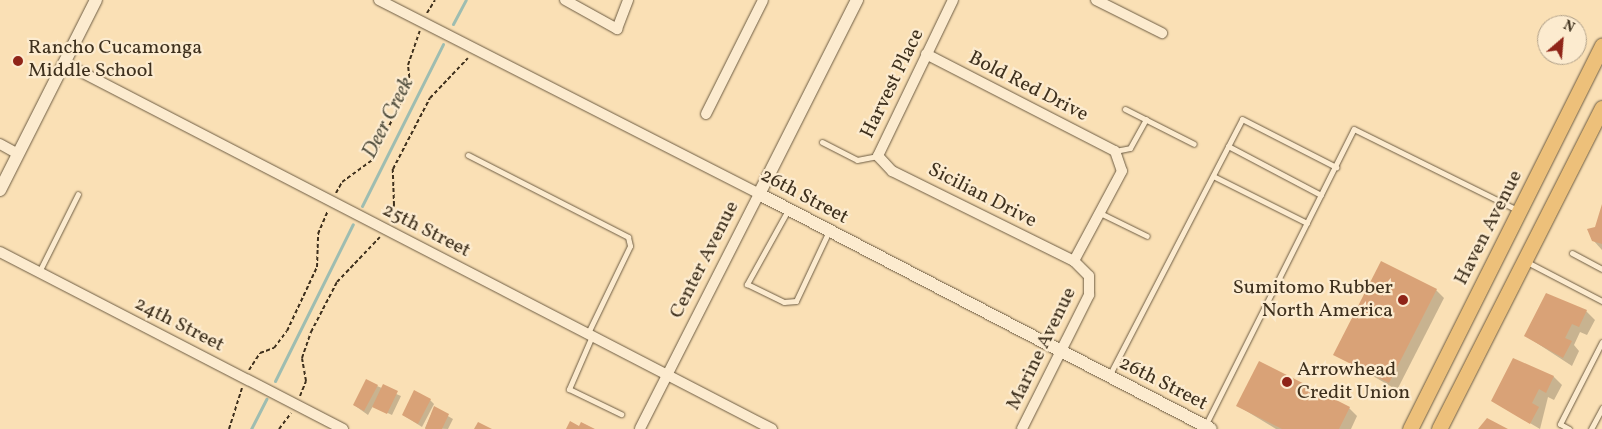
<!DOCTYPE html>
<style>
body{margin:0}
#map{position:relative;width:1602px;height:429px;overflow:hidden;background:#fae0b5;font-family:Vollkorn,serif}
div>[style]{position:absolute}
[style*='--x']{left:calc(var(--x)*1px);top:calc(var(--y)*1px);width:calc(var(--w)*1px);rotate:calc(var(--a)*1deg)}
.shadow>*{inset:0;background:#0003}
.stream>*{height:3px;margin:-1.5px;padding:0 1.5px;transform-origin:1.5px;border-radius:1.5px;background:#9ebdb1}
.building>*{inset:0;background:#d9a277}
.path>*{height:2px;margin-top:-1px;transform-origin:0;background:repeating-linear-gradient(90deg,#3e301d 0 4px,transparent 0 6.5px)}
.roads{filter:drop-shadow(0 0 1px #6d5c43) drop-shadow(0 0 1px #6d5c43)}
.service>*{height:5px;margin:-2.5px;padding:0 2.5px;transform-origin:2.5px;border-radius:2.5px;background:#fcebcf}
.minor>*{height:10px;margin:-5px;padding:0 5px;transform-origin:5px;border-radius:5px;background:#fcebcf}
.tertiary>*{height:12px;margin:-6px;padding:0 6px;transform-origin:6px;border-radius:6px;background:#fcebcf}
.primary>*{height:15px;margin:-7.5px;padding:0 7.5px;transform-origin:7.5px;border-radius:7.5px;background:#edc07a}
.dots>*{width:14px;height:14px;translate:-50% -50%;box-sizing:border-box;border:2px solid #fcebcf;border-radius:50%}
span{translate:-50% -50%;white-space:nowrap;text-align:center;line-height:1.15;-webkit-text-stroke:4.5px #fcebcf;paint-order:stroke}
.poi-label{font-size:20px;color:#3e301d}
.left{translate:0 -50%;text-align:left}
.right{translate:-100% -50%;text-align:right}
.street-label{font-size:20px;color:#3e301d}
.water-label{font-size:21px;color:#565342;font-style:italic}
.north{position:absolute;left:1537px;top:15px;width:50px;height:50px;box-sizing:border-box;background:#fcebcf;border:1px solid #b0a088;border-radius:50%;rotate:27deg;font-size:14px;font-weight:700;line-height:20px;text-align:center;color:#3e301d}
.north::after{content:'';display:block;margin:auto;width:18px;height:22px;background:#8f2418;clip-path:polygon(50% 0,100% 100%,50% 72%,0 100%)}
</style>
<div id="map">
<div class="shadow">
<i style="clip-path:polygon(1602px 207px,1602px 250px,1593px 240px)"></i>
<i style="clip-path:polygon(1436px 290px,1444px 298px,1397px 390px,1335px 354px)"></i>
<i style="clip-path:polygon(1547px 295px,1586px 311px,1595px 320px,1587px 335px,1580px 332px,1574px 345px,1579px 351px,1572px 366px,1526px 336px)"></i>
<i style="clip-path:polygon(1514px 360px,1554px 377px,1562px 385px,1554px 400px,1548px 397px,1540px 429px,1493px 401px)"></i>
<i style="clip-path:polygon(377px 386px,401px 396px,392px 415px,373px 406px,368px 415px,354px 405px)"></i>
<i style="clip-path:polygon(430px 400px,434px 404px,422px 427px,403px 415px)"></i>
<i style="clip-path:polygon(1238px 406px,1349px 408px,1357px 416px,1351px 429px,1276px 429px)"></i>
<i style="clip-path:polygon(434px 408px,453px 419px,448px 429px,425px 428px)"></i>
</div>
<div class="stream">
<i style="--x:453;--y:24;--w:27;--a:-62"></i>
<i style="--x:362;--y:206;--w:181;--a:-63.4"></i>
<i style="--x:275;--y:381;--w:175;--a:-63.6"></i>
<i style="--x:251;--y:429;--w:34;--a:-63"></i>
</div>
<div class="building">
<i style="clip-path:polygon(1602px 204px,1602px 244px,1592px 241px,1587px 229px,1595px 227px)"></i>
<i style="clip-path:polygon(1381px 261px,1437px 289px,1389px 383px,1333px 355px)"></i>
<i style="clip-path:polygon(1546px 293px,1587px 310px,1579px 327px,1572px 324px,1565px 338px,1572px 341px,1563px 358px,1524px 336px)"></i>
<i style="clip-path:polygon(1513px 358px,1554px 376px,1546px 393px,1539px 389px,1532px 403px,1539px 407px,1530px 424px,1491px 401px)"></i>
<i style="clip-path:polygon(1259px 361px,1350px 407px,1339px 429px,1282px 429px,1236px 406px)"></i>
<i style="clip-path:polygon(366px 379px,378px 385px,364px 411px,353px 405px)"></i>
<i style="clip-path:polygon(383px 384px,398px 391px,387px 414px,372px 407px)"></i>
<i style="clip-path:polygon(414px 390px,431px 399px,418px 424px,402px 415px)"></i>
<i style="clip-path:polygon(434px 406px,449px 414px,442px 429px,425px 429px)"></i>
<i style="clip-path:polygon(1487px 418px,1508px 429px,1478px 429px)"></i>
<i style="clip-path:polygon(570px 421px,579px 426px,581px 422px,595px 429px,566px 429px)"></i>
<i style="clip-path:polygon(478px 422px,492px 429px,474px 429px)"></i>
</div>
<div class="path">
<i style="--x:427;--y:13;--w:15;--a:-58"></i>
<i style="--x:336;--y:193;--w:13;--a:-61"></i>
<i style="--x:342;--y:182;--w:37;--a:-36"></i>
<i style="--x:372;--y:160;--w:85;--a:-63.4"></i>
<i style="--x:410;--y:84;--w:19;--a:-96"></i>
<i style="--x:408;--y:65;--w:36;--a:-71"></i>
<i style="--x:389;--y:219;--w:15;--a:-70"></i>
<i style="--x:394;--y:205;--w:36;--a:-92"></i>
<i style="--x:393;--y:169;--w:80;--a:-62.5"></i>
<i style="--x:430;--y:98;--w:55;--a:-46.5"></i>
<i style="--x:249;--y:370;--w:20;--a:-57"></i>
<i style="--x:260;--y:353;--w:15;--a:-20"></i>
<i style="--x:274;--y:348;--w:21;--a:-53"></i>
<i style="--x:287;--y:331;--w:71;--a:-64.9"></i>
<i style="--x:317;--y:267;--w:33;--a:-88"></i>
<i style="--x:318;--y:234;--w:25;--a:-67"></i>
<i style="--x:300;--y:396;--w:16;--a:-68"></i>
<i style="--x:306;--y:381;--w:23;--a:-100"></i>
<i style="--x:302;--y:358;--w:28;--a:-71"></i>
<i style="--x:311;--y:332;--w:56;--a:-62.5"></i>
<i style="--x:337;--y:282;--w:62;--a:-46.3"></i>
<i style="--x:229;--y:429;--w:43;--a:-72.4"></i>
<i style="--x:279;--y:429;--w:20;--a:-53"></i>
</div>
<div class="roads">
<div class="service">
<i style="--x:1125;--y:109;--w:77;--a:26.9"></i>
<i style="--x:822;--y:142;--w:39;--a:27"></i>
<i style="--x:857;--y:160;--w:21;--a:-11"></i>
<i style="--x:1228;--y:146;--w:105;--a:27.8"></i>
<i style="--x:1115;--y:151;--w:15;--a:-11"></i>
<i style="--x:1130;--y:148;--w:33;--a:-61"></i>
<i style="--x:468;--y:155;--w:180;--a:27.1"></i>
<i style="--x:628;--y:237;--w:9;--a:77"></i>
<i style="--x:630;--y:246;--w:97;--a:115.8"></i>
<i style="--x:1213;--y:176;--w:105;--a:26.6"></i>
<i style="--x:788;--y:210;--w:85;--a:119"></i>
<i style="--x:747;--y:284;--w:41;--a:25.9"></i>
<i style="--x:784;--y:302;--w:12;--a:-5"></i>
<i style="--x:796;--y:301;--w:77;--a:-64.8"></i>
<i style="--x:1100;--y:213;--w:52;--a:26.1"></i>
<i style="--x:1572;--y:253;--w:34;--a:28"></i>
<i style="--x:1527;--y:262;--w:85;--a:27.5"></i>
<i style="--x:39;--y:272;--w:87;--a:-63.4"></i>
<i style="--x:592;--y:336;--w:58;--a:113.5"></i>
<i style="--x:569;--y:389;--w:58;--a:25.7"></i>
<i style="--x:1109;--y:376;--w:289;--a:-62.6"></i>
<i style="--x:1242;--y:119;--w:106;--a:27.1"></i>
<i style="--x:1205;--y:426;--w:332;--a:-63.4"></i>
<i style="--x:1354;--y:129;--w:182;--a:26.4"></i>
<i style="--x:1569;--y:429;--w:10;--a:-151"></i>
<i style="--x:1560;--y:424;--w:92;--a:-62.9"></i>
<i style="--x:1591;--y:429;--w:24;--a:-62"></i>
</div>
<div class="minor">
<i style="--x:379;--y:0;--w:427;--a:27"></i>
<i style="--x:759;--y:194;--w:263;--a:116.9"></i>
<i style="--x:565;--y:0;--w:60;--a:29.1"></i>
<i style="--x:617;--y:29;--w:31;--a:-69"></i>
<i style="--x:953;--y:0;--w:173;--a:115.7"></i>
<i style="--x:878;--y:156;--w:21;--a:47"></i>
<i style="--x:892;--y:171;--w:203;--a:26.3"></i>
<i style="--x:1074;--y:261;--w:21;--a:45"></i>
<i style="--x:1089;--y:276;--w:19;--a:90"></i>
<i style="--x:1089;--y:295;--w:150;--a:116.6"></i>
<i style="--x:1096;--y:0;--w:74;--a:26.6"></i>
<i style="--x:926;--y:54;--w:212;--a:27.2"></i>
<i style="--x:1115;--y:151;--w:21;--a:71"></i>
<i style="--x:1122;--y:171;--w:102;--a:118.1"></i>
<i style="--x:64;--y:63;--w:797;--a:27.34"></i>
<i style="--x:706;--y:114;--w:127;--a:-63.4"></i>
<i style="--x:0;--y:144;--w:21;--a:29"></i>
<i style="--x:0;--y:252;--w:386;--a:27.3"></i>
</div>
<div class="tertiary">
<i style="--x:857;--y:0;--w:217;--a:116.8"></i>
<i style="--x:759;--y:194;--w:509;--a:27.47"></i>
<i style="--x:0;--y:190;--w:213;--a:-63.2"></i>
</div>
<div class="primary">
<i style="--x:1410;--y:429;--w:429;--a:-63.4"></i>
<i style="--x:1439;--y:429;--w:360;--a:-63.1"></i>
</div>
</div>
<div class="dots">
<i style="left:18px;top:61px;background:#8f2418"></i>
<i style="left:1403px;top:300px;background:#8f2418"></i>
<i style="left:1287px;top:382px;background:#8f2418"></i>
</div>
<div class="poi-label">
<span class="left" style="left:28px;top:60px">Rancho Cucamonga<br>Middle School</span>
<span class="right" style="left:1393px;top:300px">Sumitomo Rubber<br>North America</span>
<span class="left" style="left:1297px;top:382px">Arrowhead<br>Credit Union</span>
</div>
<div class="street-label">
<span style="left:893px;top:84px;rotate:-64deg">Harvest Place</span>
<span style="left:1028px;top:87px;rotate:27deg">Bold Red Drive</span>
<span style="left:982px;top:196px;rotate:27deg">Sicilian Drive</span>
<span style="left:804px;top:197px;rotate:28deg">26th Street</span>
<span style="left:1489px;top:228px;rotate:-63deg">Haven Avenue</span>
<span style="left:426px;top:231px;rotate:27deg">25th Street</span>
<span style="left:705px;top:260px;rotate:-63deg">Center Avenue</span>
<span style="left:179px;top:325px;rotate:27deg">24th Street</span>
<span style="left:1042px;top:349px;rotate:-64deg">Marine Avenue</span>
<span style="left:1163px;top:384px;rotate:27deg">26th Street</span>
</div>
<div class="water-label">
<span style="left:389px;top:118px;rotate:-63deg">Deer Creek</span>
</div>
<div class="north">N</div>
</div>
